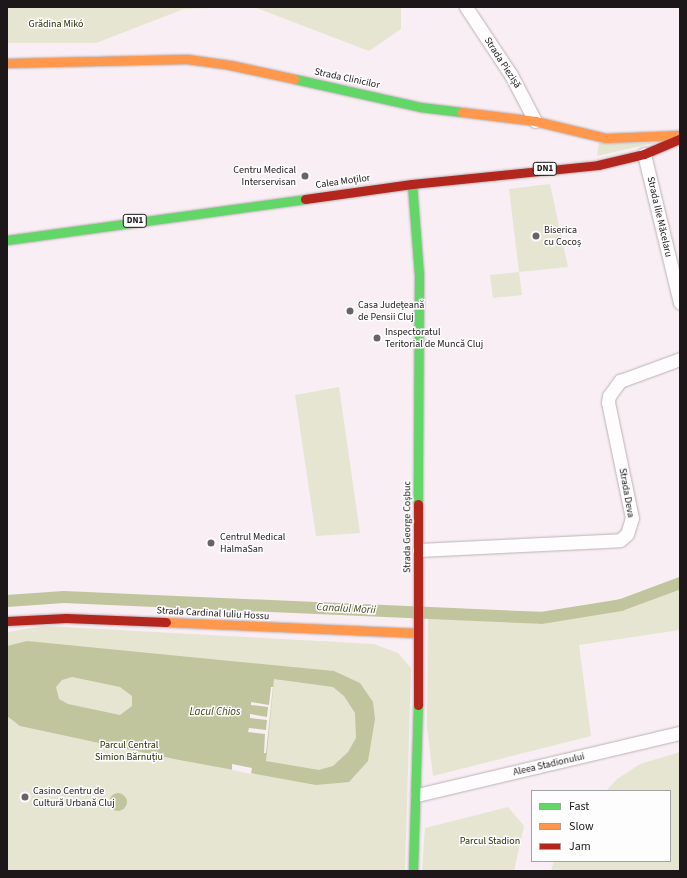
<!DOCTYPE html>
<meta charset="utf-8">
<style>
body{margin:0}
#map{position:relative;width:687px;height:878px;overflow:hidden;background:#f9eef3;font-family:"Source Sans 3",sans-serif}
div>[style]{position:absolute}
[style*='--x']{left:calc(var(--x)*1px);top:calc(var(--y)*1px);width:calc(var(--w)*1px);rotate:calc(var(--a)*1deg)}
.green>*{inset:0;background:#e6e5d2}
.water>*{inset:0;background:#c1c59d}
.round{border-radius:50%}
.pier>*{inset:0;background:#f9eef3}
.canal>*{height:12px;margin:-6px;padding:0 6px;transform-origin:6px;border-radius:6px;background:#c1c59d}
.roads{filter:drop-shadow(0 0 1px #b9b2b5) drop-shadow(0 0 1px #b9b2b5)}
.street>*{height:13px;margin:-6.5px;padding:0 6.5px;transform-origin:6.5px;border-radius:6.5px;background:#fefcfd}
.fast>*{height:9px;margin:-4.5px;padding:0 4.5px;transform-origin:4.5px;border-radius:4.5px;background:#63d668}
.slow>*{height:9px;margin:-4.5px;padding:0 4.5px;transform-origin:4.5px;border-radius:4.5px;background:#ff974d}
.jam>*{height:9px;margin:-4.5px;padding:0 4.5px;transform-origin:4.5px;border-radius:4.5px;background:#b3261e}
.dots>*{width:11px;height:11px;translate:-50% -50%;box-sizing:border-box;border:2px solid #fdfdfd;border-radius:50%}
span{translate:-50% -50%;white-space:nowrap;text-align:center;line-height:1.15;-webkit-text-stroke:3px #fdfdfd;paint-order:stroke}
.shield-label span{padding:1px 3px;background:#fdfdfd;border:1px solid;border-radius:3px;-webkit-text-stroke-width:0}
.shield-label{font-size:9px;color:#1d1719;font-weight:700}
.park-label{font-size:10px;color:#272d00}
.street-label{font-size:10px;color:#1d1719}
.poi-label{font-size:10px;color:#1d1719}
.right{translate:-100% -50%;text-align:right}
.left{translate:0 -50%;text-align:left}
.water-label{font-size:11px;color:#3c4215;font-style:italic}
.frame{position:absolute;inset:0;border:8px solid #1d1719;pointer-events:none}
.legend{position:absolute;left:531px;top:790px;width:140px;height:72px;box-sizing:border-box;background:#fdfdfd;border:1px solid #a3a1a2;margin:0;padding:5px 7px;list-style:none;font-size:12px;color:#1d1719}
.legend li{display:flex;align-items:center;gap:8px;height:20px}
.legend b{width:20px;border:1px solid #a3a1a2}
</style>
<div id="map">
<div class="green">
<i style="clip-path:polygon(7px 7px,242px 7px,184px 9px,96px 43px,7px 43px)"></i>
<i style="clip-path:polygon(254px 7px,401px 7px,401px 29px,369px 51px)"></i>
<i style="clip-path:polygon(599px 143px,654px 143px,597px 156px)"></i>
<i style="clip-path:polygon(550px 184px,568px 267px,519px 272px,522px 295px,493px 298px,490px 275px,519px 272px,509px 189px)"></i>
<i style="clip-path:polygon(339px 387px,360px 533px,316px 536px,295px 395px)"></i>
<i style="clip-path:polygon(680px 588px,680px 630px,579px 645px,591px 736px,433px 776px,427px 727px,428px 618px,538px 623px,614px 611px)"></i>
<i style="clip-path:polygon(45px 626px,374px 644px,398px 653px,411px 668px,405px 871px,7px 871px,7px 632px)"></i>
<i style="clip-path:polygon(680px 752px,680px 871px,551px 871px,554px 861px,670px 861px,670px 791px,606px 791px,617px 779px,640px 764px)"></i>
<i style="clip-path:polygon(508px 807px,524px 826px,514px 871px,422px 871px,425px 828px)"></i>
</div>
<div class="water">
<i style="clip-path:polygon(evenodd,27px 641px,334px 671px,360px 683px,373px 702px,375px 719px,368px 761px,349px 782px,316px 785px,174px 759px,20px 726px,7px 716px,7px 646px,27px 641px,72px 677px,120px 687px,132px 696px,132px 706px,120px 715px,68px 704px,59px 699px,56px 687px,62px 680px,72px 677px,27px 641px,274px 679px,333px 687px,344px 696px,355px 713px,356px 738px,348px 752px,333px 766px,319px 770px,266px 761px,274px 679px)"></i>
<i class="round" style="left:109px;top:793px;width:18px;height:18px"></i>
</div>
<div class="pier">
<i style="clip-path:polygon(271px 687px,273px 687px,266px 753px,264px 753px,265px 734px,248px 732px,249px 728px,266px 730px,267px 720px,250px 718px,250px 714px,267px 717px,268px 707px,251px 705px,251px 702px,269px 705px)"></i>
<i style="clip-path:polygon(232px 764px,252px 768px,251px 774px,232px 770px)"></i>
</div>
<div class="canal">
<i style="--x:7;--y:601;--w:57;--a:-4"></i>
<i style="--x:64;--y:597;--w:477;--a:2.5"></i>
<i style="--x:541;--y:618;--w:81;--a:-9.2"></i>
<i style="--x:621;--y:605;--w:63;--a:-20.4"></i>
</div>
<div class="roads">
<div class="street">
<i style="--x:466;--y:7;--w:82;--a:56.5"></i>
<i style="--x:511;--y:75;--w:52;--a:62.4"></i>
<i style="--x:644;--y:154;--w:153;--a:76.4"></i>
<i style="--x:419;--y:550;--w:201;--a:-2.8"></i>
<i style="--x:620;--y:540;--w:9;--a:-41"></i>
<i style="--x:627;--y:534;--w:17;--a:-73"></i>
<i style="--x:632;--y:518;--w:118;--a:-101.7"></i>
<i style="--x:608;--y:402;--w:6;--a:-81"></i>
<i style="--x:609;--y:396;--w:19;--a:-54"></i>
<i style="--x:620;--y:381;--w:64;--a:-20.1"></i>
<i style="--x:417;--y:795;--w:270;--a:-13.3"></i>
</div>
<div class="fast">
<i style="--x:295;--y:79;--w:128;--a:12.6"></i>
<i style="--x:420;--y:107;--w:42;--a:6.8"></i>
<i style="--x:412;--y:184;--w:91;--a:85.6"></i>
<i style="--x:419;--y:275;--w:229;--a:90.3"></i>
<i style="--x:7;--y:240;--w:301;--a:-7.8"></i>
<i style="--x:413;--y:871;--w:166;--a:-88.3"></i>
</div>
<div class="slow">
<i style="--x:7;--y:63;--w:180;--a:-1.3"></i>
<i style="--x:187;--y:59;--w:43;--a:7.9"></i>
<i style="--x:230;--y:65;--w:66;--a:12.2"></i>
<i style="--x:462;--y:112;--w:74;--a:7"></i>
<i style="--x:535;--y:121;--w:73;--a:13.5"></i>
<i style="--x:606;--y:138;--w:74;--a:-2.3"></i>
<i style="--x:166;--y:622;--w:252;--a:2.5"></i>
</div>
<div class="jam">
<i style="--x:305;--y:199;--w:108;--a:-8"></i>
<i style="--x:412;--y:184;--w:187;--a:-5.8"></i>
<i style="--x:598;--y:165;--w:47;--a:-13.4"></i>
<i style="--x:644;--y:154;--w:39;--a:-23"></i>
<i style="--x:7;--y:621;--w:59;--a:-2.9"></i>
<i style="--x:66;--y:618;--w:100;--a:2.3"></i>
<i style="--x:418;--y:705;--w:201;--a:-90"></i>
</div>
</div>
<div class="dots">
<i style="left:305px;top:176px;background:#6a6265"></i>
<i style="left:536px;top:236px;background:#6a6265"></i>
<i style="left:350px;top:311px;background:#6a6265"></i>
<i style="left:377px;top:338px;background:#6a6265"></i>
<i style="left:211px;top:543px;background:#6a6265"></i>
<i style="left:25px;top:797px;background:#6a6265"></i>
</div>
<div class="shield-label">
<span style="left:545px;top:169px">DN1</span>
<span style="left:135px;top:221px">DN1</span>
</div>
<div class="park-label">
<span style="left:56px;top:25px">Grădina Mikó</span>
<span style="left:129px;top:751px">Parcul Central<br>Simion Bărnuțiu</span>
<span style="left:490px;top:842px">Parcul Stadion</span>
</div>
<div class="street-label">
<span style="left:502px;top:63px;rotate:57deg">Strada Piezișă</span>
<span style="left:347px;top:79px;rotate:12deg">Strada Clinicilor</span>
<span style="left:343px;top:182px;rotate:-8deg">Calea Moților</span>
<span style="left:659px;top:217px;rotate:77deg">Strada Ilie Măcelaru</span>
<span style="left:626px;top:493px;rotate:80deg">Strada Deva</span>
<span style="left:408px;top:527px;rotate:-90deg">Strada George Coșbuc</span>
<span style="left:213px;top:614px;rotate:3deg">Strada Cardinal Iuliu Hossu</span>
<span style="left:549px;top:765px;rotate:-13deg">Aleea Stadionului</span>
</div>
<div class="poi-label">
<span class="right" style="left:296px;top:176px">Centru Medical<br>Interservisan</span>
<span class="left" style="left:544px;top:236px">Biserica<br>cu Cocoș</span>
<span class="left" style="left:358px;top:311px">Casa Județeană<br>de Pensii Cluj</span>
<span class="left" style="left:385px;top:338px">Inspectoratul<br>Teritorial de Muncă Cluj</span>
<span class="left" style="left:220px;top:543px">Centrul Medical<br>HalmaSan</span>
<span class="left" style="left:33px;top:797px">Casino Centru de<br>Cultură Urbană Cluj</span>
</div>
<div class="water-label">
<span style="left:346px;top:609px;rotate:3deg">Canalul Morii</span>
<span style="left:215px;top:712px">Lacul Chios</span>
</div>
<div class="frame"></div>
<ul class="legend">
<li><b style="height:5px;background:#63d668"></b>Fast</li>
<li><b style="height:5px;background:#ff974d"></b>Slow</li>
<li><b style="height:5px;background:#b3261e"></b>Jam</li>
</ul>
</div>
